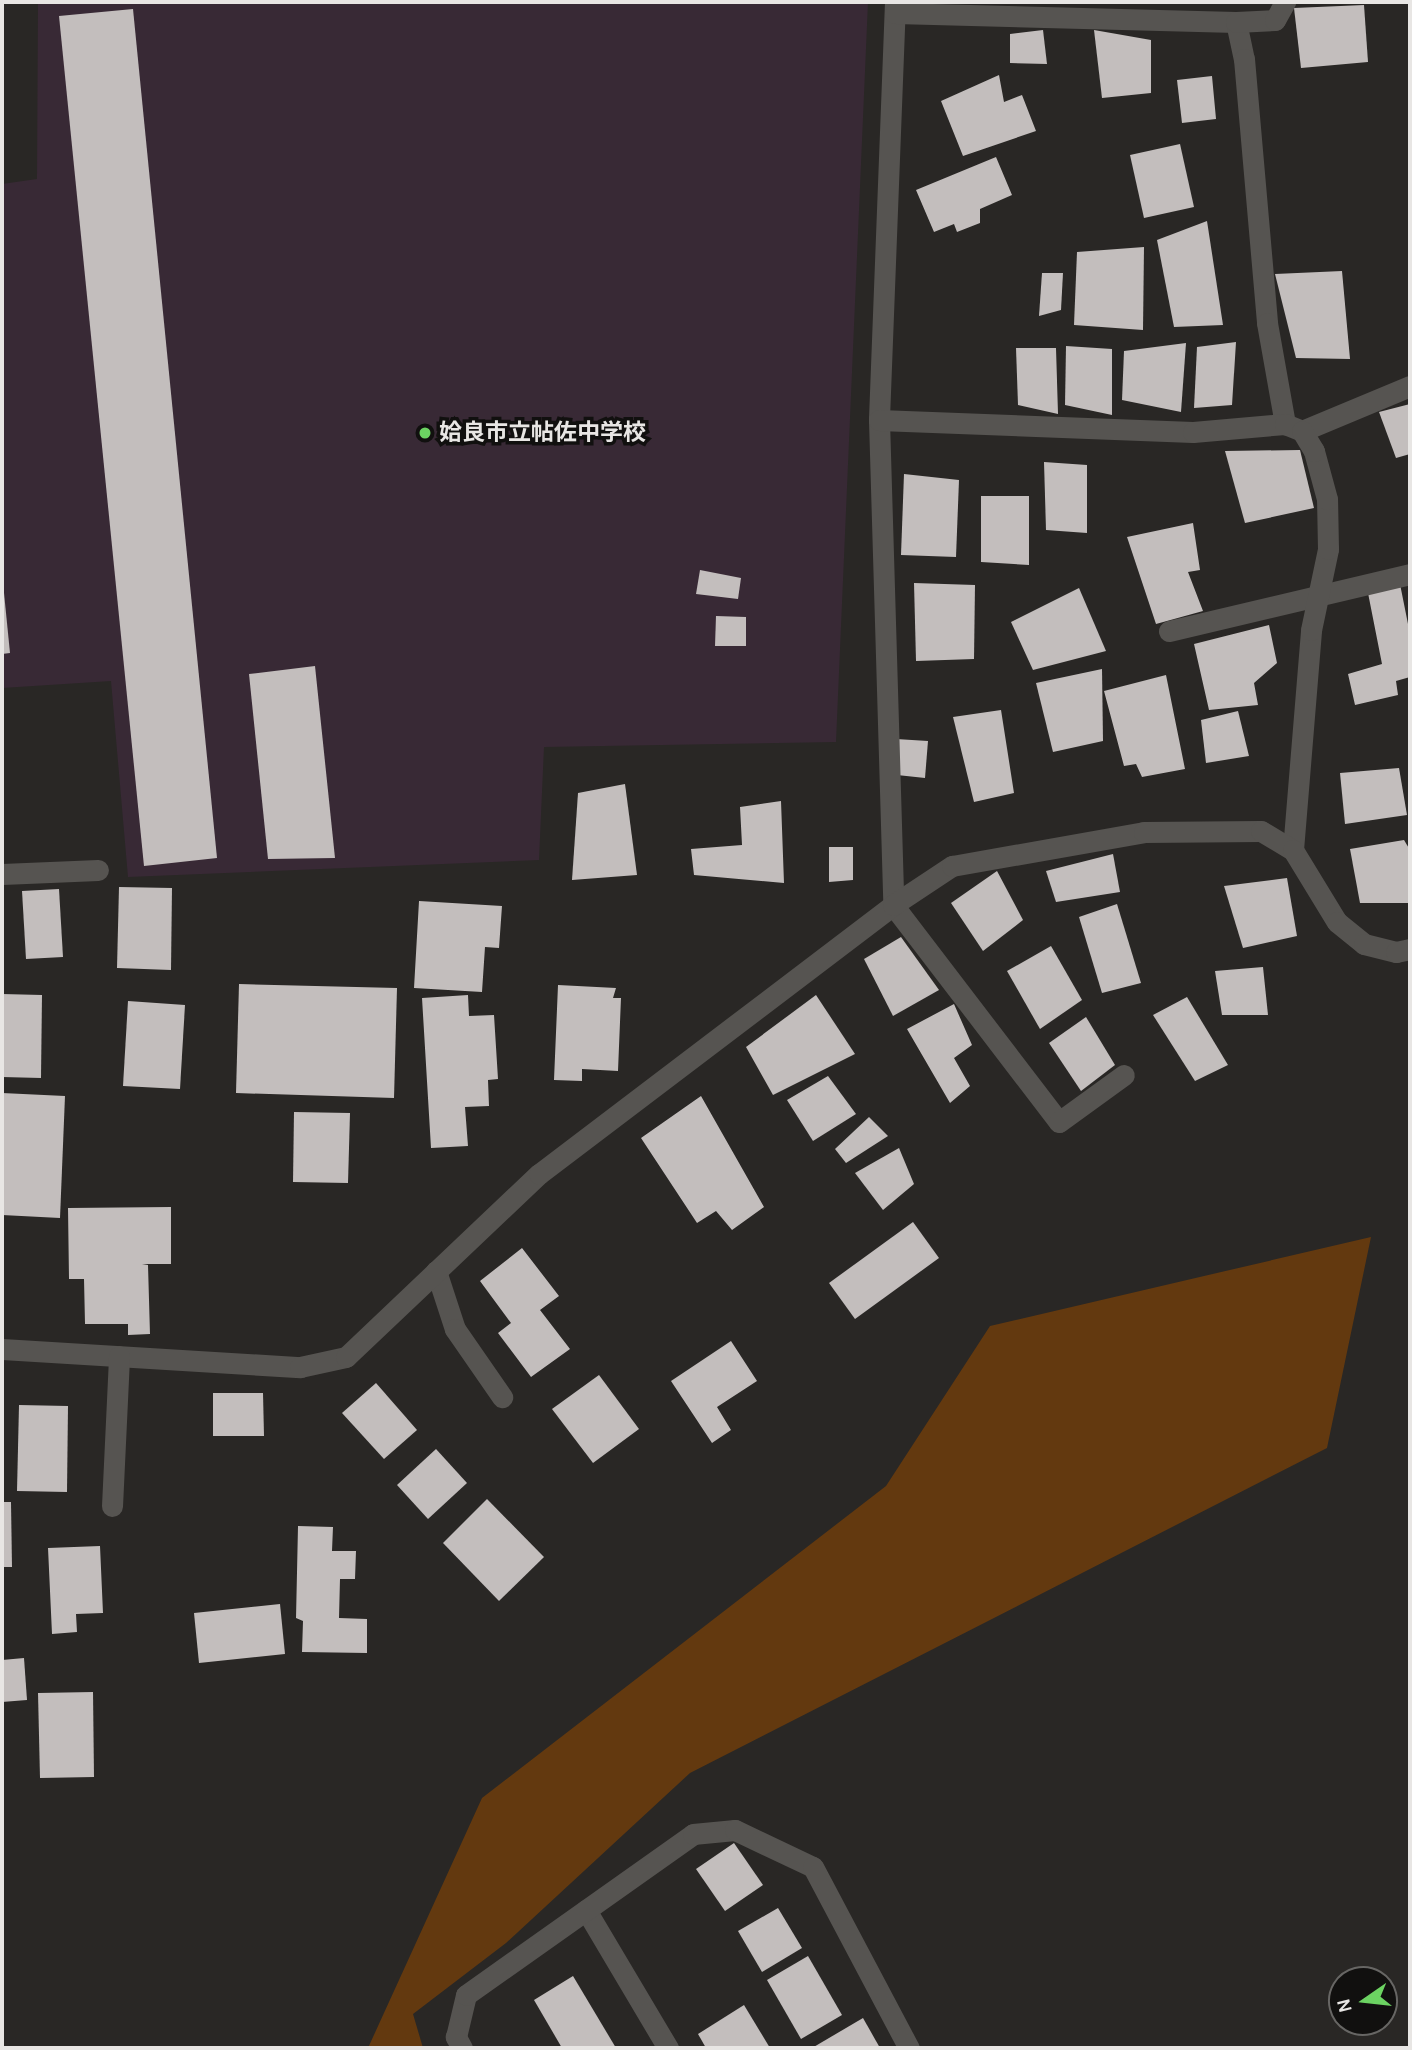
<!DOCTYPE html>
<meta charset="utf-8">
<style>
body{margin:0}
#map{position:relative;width:1412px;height:2050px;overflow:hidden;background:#292725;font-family:Karla,"Noto Sans JP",sans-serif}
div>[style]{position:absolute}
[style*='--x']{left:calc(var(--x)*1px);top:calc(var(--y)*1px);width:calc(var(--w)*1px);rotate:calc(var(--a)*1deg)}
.education>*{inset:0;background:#382935}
.green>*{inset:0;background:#63390f}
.building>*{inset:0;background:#c3bebd}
.minor>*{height:21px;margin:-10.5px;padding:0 10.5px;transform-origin:10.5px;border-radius:10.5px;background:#565451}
.dots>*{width:19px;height:19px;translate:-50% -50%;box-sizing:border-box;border:4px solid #11100f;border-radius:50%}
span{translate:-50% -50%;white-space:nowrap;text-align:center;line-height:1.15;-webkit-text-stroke:7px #11100f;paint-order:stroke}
.poi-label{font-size:23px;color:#e8e6e4;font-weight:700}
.left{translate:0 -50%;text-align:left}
.frame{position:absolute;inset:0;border:4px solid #e8e6e4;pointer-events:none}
.north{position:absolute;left:1328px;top:1966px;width:70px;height:70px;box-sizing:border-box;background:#11100f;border:2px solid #676664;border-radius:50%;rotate:256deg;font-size:19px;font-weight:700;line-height:28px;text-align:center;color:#e8e6e4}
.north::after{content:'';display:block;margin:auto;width:24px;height:32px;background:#6cd362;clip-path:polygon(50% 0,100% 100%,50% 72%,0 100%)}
</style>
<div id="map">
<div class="education">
<i style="clip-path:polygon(38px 2px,868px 2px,836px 742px,544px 747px,539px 860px,128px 877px,111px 681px,2px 688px,2px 184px,37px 179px)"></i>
</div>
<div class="green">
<i style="clip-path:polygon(1371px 1237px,1327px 1448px,690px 1773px,506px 1943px,413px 2014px,423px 2048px,368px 2048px,482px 1798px,886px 1486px,990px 1326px)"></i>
</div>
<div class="building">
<i style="clip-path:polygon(1364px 5px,1368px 62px,1301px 68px,1294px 8px)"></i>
<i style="clip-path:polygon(133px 9px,217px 858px,144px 866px,59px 16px)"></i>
<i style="clip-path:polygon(1043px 30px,1047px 64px,1010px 63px,1010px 34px)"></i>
<i style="clip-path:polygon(1094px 30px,1151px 40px,1151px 93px,1102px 98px)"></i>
<i style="clip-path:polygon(999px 75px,1004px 102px,1022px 95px,1036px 131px,963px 156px,941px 101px)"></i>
<i style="clip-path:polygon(1212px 76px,1216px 119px,1182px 123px,1177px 80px)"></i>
<i style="clip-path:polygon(1180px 144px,1194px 207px,1144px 218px,1130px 155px)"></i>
<i style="clip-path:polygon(996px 157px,1012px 195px,980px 209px,980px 223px,957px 232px,954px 224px,934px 232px,916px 190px)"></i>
<i style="clip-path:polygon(1207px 221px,1223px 325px,1174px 327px,1157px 240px)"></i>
<i style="clip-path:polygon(1144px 247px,1143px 330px,1074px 325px,1077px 252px)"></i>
<i style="clip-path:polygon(1342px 271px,1350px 359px,1296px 358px,1275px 274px)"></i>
<i style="clip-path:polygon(1042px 273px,1063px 273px,1061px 310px,1039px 316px)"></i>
<i style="clip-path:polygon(1236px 342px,1232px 405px,1194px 408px,1197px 347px)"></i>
<i style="clip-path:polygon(1186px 343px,1181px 412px,1122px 400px,1124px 351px)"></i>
<i style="clip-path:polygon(1066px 346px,1112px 349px,1112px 415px,1065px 405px)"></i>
<i style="clip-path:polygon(1016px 348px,1056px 348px,1058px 414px,1018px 405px)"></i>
<i style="clip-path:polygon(1410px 404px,1410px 454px,1396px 458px,1379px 412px)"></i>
<i style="clip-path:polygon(1300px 450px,1314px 508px,1245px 523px,1225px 451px)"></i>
<i style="clip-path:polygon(1044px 462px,1087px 465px,1087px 533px,1046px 530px)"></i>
<i style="clip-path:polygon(904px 474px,959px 480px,956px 557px,901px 555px)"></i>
<i style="clip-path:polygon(981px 496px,1029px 496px,1029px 565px,981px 562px)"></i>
<i style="clip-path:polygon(1193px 523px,1200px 570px,1188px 572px,1203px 611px,1156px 624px,1127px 537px)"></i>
<i style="clip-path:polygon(700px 570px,741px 578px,738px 599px,696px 594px)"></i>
<i style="clip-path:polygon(914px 583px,975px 585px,974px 659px,916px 661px)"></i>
<i style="clip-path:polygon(1400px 584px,1410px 634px,1410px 677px,1396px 681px,1398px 695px,1355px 705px,1348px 674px,1382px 664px,1368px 593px)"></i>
<i style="clip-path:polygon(1079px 588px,1106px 651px,1033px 670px,1011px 622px)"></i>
<i style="clip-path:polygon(4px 593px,10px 653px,2px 654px,2px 594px)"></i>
<i style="clip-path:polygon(716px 616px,746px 617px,746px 646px,715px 646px)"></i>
<i style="clip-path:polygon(1269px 625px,1277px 663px,1254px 683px,1258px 705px,1209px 710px,1194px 644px)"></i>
<i style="clip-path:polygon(315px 666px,335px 858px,268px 859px,249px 674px)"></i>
<i style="clip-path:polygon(1102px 669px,1103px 741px,1053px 752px,1036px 683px)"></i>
<i style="clip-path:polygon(1166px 675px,1185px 769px,1142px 777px,1136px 764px,1124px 766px,1104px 691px)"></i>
<i style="clip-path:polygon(1001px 710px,1014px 793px,974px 802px,953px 717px)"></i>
<i style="clip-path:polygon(1238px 711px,1249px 756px,1206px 763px,1201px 720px)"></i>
<i style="clip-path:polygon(896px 739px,928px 741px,925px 778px,897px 775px)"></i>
<i style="clip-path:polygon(1399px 768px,1407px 815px,1345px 824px,1340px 773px)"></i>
<i style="clip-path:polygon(625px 784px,637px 875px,572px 880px,578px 793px)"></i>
<i style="clip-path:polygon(781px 801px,784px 883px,694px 875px,691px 849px,742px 845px,740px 807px)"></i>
<i style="clip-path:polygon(1404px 840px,1410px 850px,1410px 903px,1360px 903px,1350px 849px)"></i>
<i style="clip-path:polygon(829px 847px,853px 847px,853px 880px,829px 882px)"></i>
<i style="clip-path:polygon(1113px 854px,1120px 892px,1056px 902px,1046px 871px)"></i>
<i style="clip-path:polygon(997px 871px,1023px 920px,983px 951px,951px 903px)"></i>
<i style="clip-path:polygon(1287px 878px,1297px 936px,1243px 948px,1224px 886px)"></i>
<i style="clip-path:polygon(119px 887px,172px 888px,171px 970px,117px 968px)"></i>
<i style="clip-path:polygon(59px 889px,63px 957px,26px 959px,22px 891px)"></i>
<i style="clip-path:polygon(419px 901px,502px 906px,499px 948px,485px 947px,482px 992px,414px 988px)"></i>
<i style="clip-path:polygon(1117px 904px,1141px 983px,1102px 993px,1079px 917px)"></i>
<i style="clip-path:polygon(901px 937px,939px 990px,893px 1016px,864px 959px)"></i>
<i style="clip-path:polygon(1051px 946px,1082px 1000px,1040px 1029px,1007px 971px)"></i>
<i style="clip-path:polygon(1263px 967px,1268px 1015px,1222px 1015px,1215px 971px)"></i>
<i style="clip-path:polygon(239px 984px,397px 988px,394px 1098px,236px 1093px)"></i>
<i style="clip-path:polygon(558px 985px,616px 988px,613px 998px,621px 998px,618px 1071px,582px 1069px,582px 1081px,554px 1080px)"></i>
<i style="clip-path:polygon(2px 994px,42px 995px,41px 1078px,2px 1077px)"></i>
<i style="clip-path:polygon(468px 995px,469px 1016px,494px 1015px,498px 1079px,488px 1080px,489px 1106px,465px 1107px,468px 1146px,431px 1148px,422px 998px)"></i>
<i style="clip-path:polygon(816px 995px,855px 1054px,773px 1095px,746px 1047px)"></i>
<i style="clip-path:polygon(1187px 997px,1228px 1065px,1195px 1081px,1153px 1015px)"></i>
<i style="clip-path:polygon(128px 1001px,185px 1005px,180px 1089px,123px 1086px)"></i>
<i style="clip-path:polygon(954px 1004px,972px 1045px,954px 1058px,970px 1086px,950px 1103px,907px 1029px)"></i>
<i style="clip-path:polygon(1086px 1017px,1115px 1065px,1081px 1091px,1049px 1043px)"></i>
<i style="clip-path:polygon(828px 1076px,856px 1114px,813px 1141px,787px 1100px)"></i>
<i style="clip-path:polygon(2px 1093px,65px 1096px,60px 1218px,2px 1215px)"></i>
<i style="clip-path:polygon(701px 1096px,764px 1207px,732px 1230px,716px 1211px,697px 1223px,641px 1138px)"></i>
<i style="clip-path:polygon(294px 1112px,350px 1113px,348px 1183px,293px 1182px)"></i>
<i style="clip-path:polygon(869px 1117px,888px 1136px,846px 1163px,835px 1149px)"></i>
<i style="clip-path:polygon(899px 1148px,914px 1184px,883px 1210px,855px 1173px)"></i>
<i style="clip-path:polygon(171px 1207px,171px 1264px,142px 1264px,148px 1265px,150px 1334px,128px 1335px,128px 1324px,85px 1324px,84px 1279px,69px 1279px,68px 1208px)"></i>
<i style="clip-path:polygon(913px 1222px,939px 1258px,855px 1319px,829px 1283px)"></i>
<i style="clip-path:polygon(522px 1248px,559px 1296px,540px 1310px,570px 1349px,531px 1377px,498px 1333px,511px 1323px,480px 1281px)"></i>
<i style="clip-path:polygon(731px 1341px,757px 1381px,717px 1407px,731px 1430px,712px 1443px,671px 1381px)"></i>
<i style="clip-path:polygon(599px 1375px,639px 1429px,593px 1463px,552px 1409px)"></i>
<i style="clip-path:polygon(376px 1383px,417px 1430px,384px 1459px,342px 1413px)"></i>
<i style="clip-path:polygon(213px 1393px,263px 1393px,264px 1436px,213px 1436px)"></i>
<i style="clip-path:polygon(19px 1405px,68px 1406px,67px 1492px,17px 1491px)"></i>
<i style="clip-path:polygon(436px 1449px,467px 1483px,428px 1519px,397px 1485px)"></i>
<i style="clip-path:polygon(487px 1499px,544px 1557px,499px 1601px,443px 1543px)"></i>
<i style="clip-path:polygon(2px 1502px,11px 1502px,12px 1567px,2px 1567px)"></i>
<i style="clip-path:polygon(298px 1526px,333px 1527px,332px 1551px,356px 1551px,355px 1579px,340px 1579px,339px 1618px,367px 1619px,367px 1653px,302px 1652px,303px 1621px,296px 1618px)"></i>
<i style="clip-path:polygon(100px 1546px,103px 1613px,76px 1614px,77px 1632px,52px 1634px,48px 1548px)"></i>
<i style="clip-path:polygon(280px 1604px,285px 1654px,199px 1663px,194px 1613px)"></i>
<i style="clip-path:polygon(24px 1658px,27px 1700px,2px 1702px,2px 1660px)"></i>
<i style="clip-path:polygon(93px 1692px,94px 1777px,40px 1778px,38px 1693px)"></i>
<i style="clip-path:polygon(734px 1843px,763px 1885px,725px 1911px,696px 1869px)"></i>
<i style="clip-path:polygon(778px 1908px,802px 1948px,762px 1972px,738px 1931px)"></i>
<i style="clip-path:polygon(808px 1956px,842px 2015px,801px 2039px,767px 1980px)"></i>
<i style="clip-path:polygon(573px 1976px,616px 2048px,562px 2048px,534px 2000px)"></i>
<i style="clip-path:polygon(744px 2005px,770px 2048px,706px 2048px,698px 2034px)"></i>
<i style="clip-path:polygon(863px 2018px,880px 2048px,812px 2048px)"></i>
</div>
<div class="minor">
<i style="--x:895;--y:2;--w:418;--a:92.2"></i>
<i style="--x:879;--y:420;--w:485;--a:88.3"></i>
<i style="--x:893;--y:905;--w:273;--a:52.6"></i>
<i style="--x:1059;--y:1122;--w:80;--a:-35.9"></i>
<i style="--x:895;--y:13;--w:341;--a:1.5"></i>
<i style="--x:1236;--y:22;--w:38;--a:78"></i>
<i style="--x:1244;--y:59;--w:265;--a:85"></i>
<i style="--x:1267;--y:323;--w:103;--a:79.9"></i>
<i style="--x:1236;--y:22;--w:39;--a:-3"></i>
<i style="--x:1275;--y:20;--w:21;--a:-61"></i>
<i style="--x:879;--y:420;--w:314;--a:2.2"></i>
<i style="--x:1193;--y:432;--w:92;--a:-5"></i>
<i style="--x:1285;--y:424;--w:18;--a:22"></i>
<i style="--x:1302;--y:431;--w:117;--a:-22.6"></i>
<i style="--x:1169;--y:631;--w:248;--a:-13.3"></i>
<i style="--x:1293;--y:850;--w:221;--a:-85.3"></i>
<i style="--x:1311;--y:630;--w:83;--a:-78.1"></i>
<i style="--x:1328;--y:549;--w:50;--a:-91.1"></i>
<i style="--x:1327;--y:499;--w:50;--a:-105.2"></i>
<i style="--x:1314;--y:451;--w:23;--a:-121"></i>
<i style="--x:2;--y:874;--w:96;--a:-2.4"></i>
<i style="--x:436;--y:1271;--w:61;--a:71.9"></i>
<i style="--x:455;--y:1329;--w:83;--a:55.3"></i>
<i style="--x:2;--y:1349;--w:299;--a:3.5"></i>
<i style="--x:300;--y:1367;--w:47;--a:-12.3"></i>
<i style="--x:346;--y:1357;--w:266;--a:-43.5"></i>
<i style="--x:539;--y:1174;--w:445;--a:-37.2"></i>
<i style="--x:893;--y:905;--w:71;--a:-33.5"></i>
<i style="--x:952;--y:866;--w:195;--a:-10"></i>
<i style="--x:1144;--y:832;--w:117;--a:-0.5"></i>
<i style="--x:1261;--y:831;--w:37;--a:31"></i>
<i style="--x:1293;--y:850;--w:84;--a:58.6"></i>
<i style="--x:1337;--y:922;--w:35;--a:39"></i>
<i style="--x:1364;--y:944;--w:33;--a:14"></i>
<i style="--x:1396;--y:952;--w:14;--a:-12"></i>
<i style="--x:112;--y:1506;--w:150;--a:-87.3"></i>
<i style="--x:586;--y:1910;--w:161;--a:59.3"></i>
<i style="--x:462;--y:2048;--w:13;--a:-119"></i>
<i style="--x:456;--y:2037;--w:43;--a:-76.6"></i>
<i style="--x:466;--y:1995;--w:278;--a:-35.3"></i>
<i style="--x:693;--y:1834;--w:42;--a:-5.4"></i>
<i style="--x:735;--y:1830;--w:86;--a:25.4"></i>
<i style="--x:813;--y:1867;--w:205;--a:62.1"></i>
</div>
<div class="dots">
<i style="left:425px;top:433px;background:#6cd362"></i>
</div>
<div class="poi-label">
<span class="left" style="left:439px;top:433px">姶良市立帖佐中学校</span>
</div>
<div class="frame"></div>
<div class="north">N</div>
</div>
